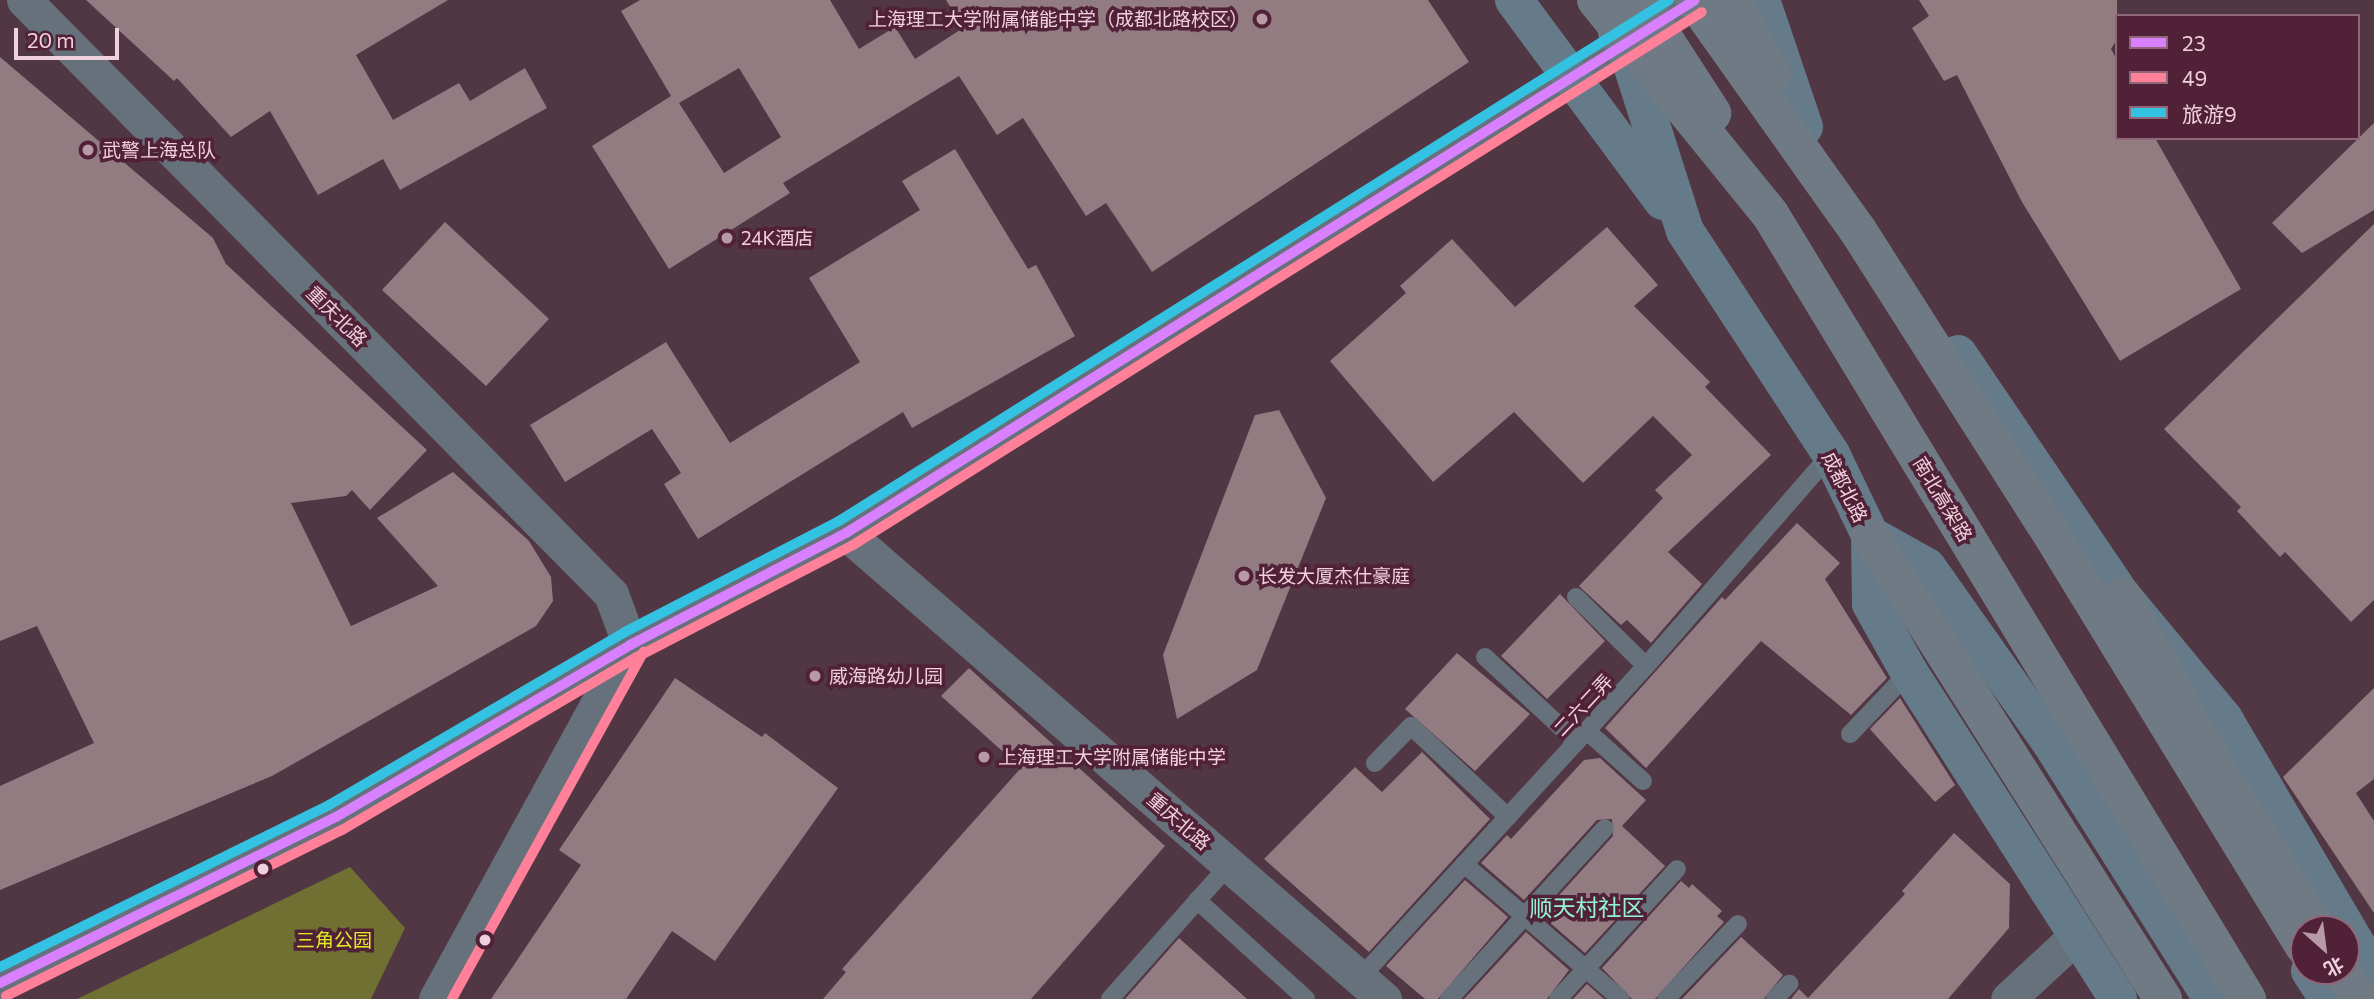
<!DOCTYPE html>
<meta charset="utf-8">
<style>
body{margin:0}
#map{position:relative;width:2374px;height:999px;overflow:hidden;background:#513643;font-family:Commissioner,"Noto Sans SC",sans-serif}
div>[style]{position:absolute}
[style*='--x']{left:calc(var(--x)*1px);top:calc(var(--y)*1px);width:calc(var(--w)*1px);rotate:calc(var(--a)*1deg)}
.forest>*{inset:0;background:#6f7032}
.building>*{inset:0;background:#937b82}
.lane>*{height:18px;margin:-9px;padding:0 9px;transform-origin:9px;border-radius:9px;background:#66717b}
.street>*{height:35px;margin:-17.5px;padding:0 17.5px;transform-origin:17.5px;border-radius:17.5px;background:#66717b}
.primary>*{height:38px;margin:-19px;padding:0 19px;transform-origin:19px;border-radius:19px;background:#657b89}
.highway>*{height:38px;margin:-19px;padding:0 19px;transform-origin:19px;border-radius:19px;background:#707a85}
.highway-bridge>*{height:38px;margin:-19px;padding:0 19px;transform-origin:19px;border-radius:19px;background:#707a85}
.bus-1>*{height:10px;margin:-5px;padding:0 5px;transform-origin:5px;border-radius:5px;background:#d880ff}
.bus-2>*{height:10px;margin:-5px;padding:0 5px;transform-origin:5px;border-radius:5px;background:#ff8098}
.bus-3>*{height:10px;margin:-5px;padding:0 5px;transform-origin:5px;border-radius:5px;background:#33c2e2}
.dots>*{width:19px;height:19px;translate:-50% -50%;box-sizing:border-box;border:4px solid #502137;border-radius:50%}
span{translate:-50% -50%;white-space:nowrap;text-align:center;line-height:1.15;-webkit-text-stroke:7px #502137;paint-order:stroke}
.poi-label{font-size:19px;color:#f0d0dc}
.right{translate:-100% -50%;text-align:right}
.left{translate:0 -50%;text-align:left}
.street-label{font-size:19px;color:#f0d0dc}
.park-label{font-size:19px;color:#e1ea29}
.quarter-label{font-size:23px;color:#94f3d6}
.legend{position:absolute;left:2115px;top:14px;width:245px;height:126px;box-sizing:border-box;background:#502137;border:2px solid #906779;margin:0;padding:9px 12px;list-style:none;font-size:21px;color:#f0d0dc}
.legend li{display:flex;align-items:center;gap:14px;height:35px}
.legend b{width:35px;border:2px solid #906779}
.north{position:absolute;left:2290px;top:915px;width:70px;height:70px;box-sizing:border-box;background:#502137;border:2px solid #906779;border-radius:50%;rotate:152deg;font-size:19px;font-weight:700;line-height:28px;text-align:center;color:#f0d0dc}
.north::after{content:'';display:block;margin:auto;width:24px;height:32px;background:#b89aa6;clip-path:polygon(50% 0,100% 100%,50% 72%,0 100%)}
.scale{position:absolute;left:14px;top:28px;width:105px;height:32px;box-sizing:border-box;border:4px solid #f0d0dc;border-top:0;padding-left:9px;font-size:21px;line-height:24px;white-space:nowrap;color:#f0d0dc;-webkit-text-stroke:5px #502137;paint-order:stroke}
</style>
<div id="map">
<div class="forest">
<i style="clip-path:polygon(350px 867px,405px 928px,371px 999px,77px 999px)"></i>
</div>
<div class="building">
<i style="clip-path:polygon(86px 0,448px 0,356px 55px,393px 120px,459px 83px,470px 101px,525px 68px,547px 108px,400px 190px,383px 159px,318px 195px,270px 111px,231px 137px,177px 78px,174px 81px)"></i>
<i style="clip-path:polygon(evenodd,640px 0,830px 0,859px 49px,895px 27px,915px 59px,963px 28px,946px 0,1428px 0,1469px 62px,1152px 272px,1106px 203px,1086px 216px,1023px 118px,997px 135px,959px 76px,783px 183px,790px 193px,669px 269px,592px 146px,671px 96px,621px 11px,640px 0,739px 68px,781px 137px,724px 173px,679px 103px,739px 68px)"></i>
<i style="clip-path:polygon(1919px 0,2117px 0,2117px 39px,2111px 49px,2117px 60px,2117px 138px,2155px 138px,2241px 289px,2120px 361px,2022px 202px,1957px 75px,1944px 81px,1912px 28px,1929px 16px)"></i>
<i style="clip-path:polygon(0 57px,213px 238px,226px 264px,427px 450px,370px 510px,352px 490px,346px 496px,291px 503px,351px 626px,438px 586px,377px 518px,453px 472px,529px 541px,551px 577px,553px 601px,536px 626px,272px 776px,0 890px,0 786px,94px 743px,37px 626px,0 641px)"></i>
<i style="clip-path:polygon(2374px 123px,2374px 210px,2302px 253px,2272px 223px)"></i>
<i style="clip-path:polygon(955px 149px,1028px 269px,1036px 265px,1075px 336px,912px 428px,903px 412px,698px 539px,664px 484px,681px 473px,652px 429px,565px 482px,530px 425px,666px 342px,730px 443px,860px 362px,809px 278px,920px 210px,902px 181px)"></i>
<i style="clip-path:polygon(445px 222px,549px 319px,486px 386px,382px 290px)"></i>
<i style="clip-path:polygon(2374px 224px,2374px 600px,2351px 622px,2285px 552px,2280px 557px,2237px 511px,2241px 507px,2164px 429px)"></i>
<i style="clip-path:polygon(1607px 227px,1658px 285px,1634px 306px,1710px 382px,1705px 387px,1771px 455px,1668px 552px,1702px 584px,1651px 643px,1627px 620px,1621px 625px,1579px 586px,1663px 498px,1655px 490px,1692px 455px,1653px 416px,1583px 483px,1514px 412px,1433px 482px,1330px 361px,1406px 293px,1400px 286px,1452px 239px,1515px 307px)"></i>
<i style="clip-path:polygon(1279px 410px,1326px 498px,1257px 670px,1177px 719px,1163px 655px,1255px 415px)"></i>
<i style="clip-path:polygon(1797px 523px,1840px 563px,1825px 579px,1887px 678px,1851px 715px,1761px 641px,1646px 768px,1605px 728px,1722px 597px,1725px 600px)"></i>
<i style="clip-path:polygon(1560px 594px,1605px 641px,1547px 699px,1501px 656px)"></i>
<i style="clip-path:polygon(1457px 653px,1530px 714px,1475px 771px,1405px 709px)"></i>
<i style="clip-path:polygon(969px 668px,1165px 846px,1031px 999px,823px 999px,846px 972px,842px 969px,1021px 768px,941px 696px)"></i>
<i style="clip-path:polygon(675px 678px,762px 737px,765px 733px,838px 788px,715px 961px,672px 931px,626px 999px,491px 999px,581px 865px,559px 850px)"></i>
<i style="clip-path:polygon(2374px 688px,2374px 779px,2356px 793px,2374px 821px,2374px 913px,2283px 777px)"></i>
<i style="clip-path:polygon(1900px 698px,1955px 785px,1935px 802px,1870px 729px)"></i>
<i style="clip-path:polygon(1422px 752px,1490px 819px,1369px 952px,1264px 859px,1355px 767px,1382px 792px)"></i>
<i style="clip-path:polygon(1600px 758px,1646px 800px,1622px 826px,1665px 866px,1585px 953px,1541px 915px,1613px 836px,1612px 819px,1597px 820px,1524px 900px,1481px 863px,1507px 835px,1511px 839px,1584px 760px)"></i>
<i style="clip-path:polygon(1954px 833px,2010px 884px,2009px 928px,1948px 999px,1791px 999px,1799px 989px,1808px 998px,1905px 894px,1902px 891px)"></i>
<i style="clip-path:polygon(1465px 880px,1508px 917px,1438px 999px,1425px 999px,1386px 966px)"></i>
<i style="clip-path:polygon(1681px 881px,1689px 888px,1692px 884px,1722px 911px,1717px 916px,1724px 922px,1655px 999px,1632px 999px,1602px 968px)"></i>
<i style="clip-path:polygon(1526px 932px,1569px 970px,1547px 999px,1464px 999px)"></i>
<i style="clip-path:polygon(1741px 937px,1783px 975px,1764px 999px,1682px 999px)"></i>
<i style="clip-path:polygon(1179px 938px,1247px 999px,1125px 999px)"></i>
<i style="clip-path:polygon(1587px 984px,1604px 999px,1573px 999px)"></i>
</div>
<div class="lane">
<i style="--x:1576;--y:597;--w:98;--a:44.6"></i>
<i style="--x:1485;--y:657;--w:125;--a:42.7"></i>
<i style="--x:1587;--y:731;--w:75;--a:41.8"></i>
<i style="--x:1850;--y:734;--w:86;--a:-46.4"></i>
<i style="--x:1375;--y:763;--w:52;--a:-45.8"></i>
<i style="--x:1411;--y:726;--w:133;--a:43.2"></i>
<i style="--x:1464;--y:864;--w:207;--a:40.7"></i>
<i style="--x:1197;--y:900;--w:147;--a:42.2"></i>
<i style="--x:1360;--y:978;--w:423;--a:-47.5"></i>
<i style="--x:1646;--y:666;--w:281;--a:-48.9"></i>
<i style="--x:1110;--y:999;--w:179;--a:-48.4"></i>
<i style="--x:1449;--y:999;--w:231;--a:-47.6"></i>
<i style="--x:1558;--y:999;--w:176;--a:-47.5"></i>
<i style="--x:1666;--y:999;--w:104;--a:-46.2"></i>
<i style="--x:1775;--y:999;--w:21;--a:-47"></i>
</div>
<div class="street">
<i style="--x:24;--y:0;--w:835;--a:45.34"></i>
<i style="--x:611;--y:594;--w:54;--a:69.6"></i>
<i style="--x:846;--y:533;--w:712;--a:40.9"></i>
<i style="--x:0;--y:983;--w:375;--a:-26.3"></i>
<i style="--x:336;--y:817;--w:341;--a:-30.3"></i>
<i style="--x:630;--y:645;--w:243;--a:-27.4"></i>
<i style="--x:846;--y:533;--w:1002;--a:-32.12"></i>
<i style="--x:436;--y:999;--w:404;--a:-61.3"></i>
<i style="--x:2008;--y:999;--w:94;--a:-42.8"></i>
</div>
<div class="primary">
<i style="--x:1514;--y:0;--w:250;--a:53.5"></i>
<i style="--x:1761;--y:0;--w:134;--a:71.3"></i>
<i style="--x:1617;--y:32;--w:14;--a:54"></i>
<i style="--x:1625;--y:43;--w:197;--a:72.3"></i>
<i style="--x:1685;--y:231;--w:267;--a:56.8"></i>
<i style="--x:1831;--y:454;--w:90;--a:64.3"></i>
<i style="--x:1870;--y:535;--w:65;--a:29.3"></i>
<i style="--x:1927;--y:567;--w:215;--a:54.8"></i>
<i style="--x:2051;--y:743;--w:302;--a:57.8"></i>
<i style="--x:1958;--y:354;--w:292;--a:55.9"></i>
<i style="--x:2122;--y:596;--w:160;--a:50.3"></i>
<i style="--x:2224;--y:719;--w:297;--a:59.6"></i>
<i style="--x:1870;--y:535;--w:69;--a:89.2"></i>
<i style="--x:1871;--y:604;--w:78;--a:60.8"></i>
<i style="--x:1909;--y:672;--w:388;--a:57.4"></i>
<i style="--x:2310;--y:971;--w:33;--a:57"></i>
</div>
<div class="highway">
<i style="--x:1770;--y:214;--w:919;--a:58.72"></i>
<i style="--x:1870;--y:535;--w:549;--a:57.73"></i>
<i style="--x:2122;--y:596;--w:200;--a:61.3"></i>
<i style="--x:2218;--y:771;--w:186;--a:57.9"></i>
<i style="--x:2343;--y:971;--w:33;--a:59"></i>
</div>
<div class="highway-bridge">
<i style="--x:1596;--y:0;--w:276;--a:50.9"></i>
<i style="--x:1639;--y:0;--w:135;--a:57.1"></i>
<i style="--x:1694;--y:0;--w:281;--a:54.6"></i>
<i style="--x:1857;--y:229;--w:348;--a:57.5"></i>
<i style="--x:2044;--y:522;--w:497;--a:58.5"></i>
<i style="--x:1732;--y:0;--w:84;--a:61.6"></i>
</div>
<div class="bus-1">
<i style="--x:0;--y:983;--w:375;--a:-26.3"></i>
<i style="--x:336;--y:817;--w:341;--a:-30.3"></i>
<i style="--x:630;--y:645;--w:243;--a:-27.4"></i>
<i style="--x:846;--y:533;--w:1002;--a:-32.12"></i>
</div>
<div class="bus-2">
<i style="--x:6;--y:996;--w:375;--a:-26.3"></i>
<i style="--x:342;--y:830;--w:342;--a:-30.4"></i>
<i style="--x:637;--y:657;--w:243;--a:-27.4"></i>
<i style="--x:853;--y:545;--w:1002;--a:-32.12"></i>
<i style="--x:452;--y:999;--w:397;--a:-61.1"></i>
</div>
<div class="bus-3">
<i style="--x:0;--y:967;--w:367;--a:-26.2"></i>
<i style="--x:329;--y:805;--w:341;--a:-30.3"></i>
<i style="--x:623;--y:633;--w:243;--a:-27.4"></i>
<i style="--x:839;--y:521;--w:980;--a:-32.12"></i>
</div>
<div class="dots">
<i style="left:1262px;top:19px;background:#b89aa6"></i>
<i style="left:88px;top:150px;background:#b89aa6"></i>
<i style="left:727px;top:238px;background:#b89aa6"></i>
<i style="left:1244px;top:576px;background:#b89aa6"></i>
<i style="left:815px;top:676px;background:#b89aa6"></i>
<i style="left:984px;top:757px;background:#b89aa6"></i>
<i style="left:263px;top:869px;background:#f0d0dc"></i>
<i style="left:485px;top:940px;background:#f0d0dc"></i>
</div>
<div class="poi-label">
<span class="right" style="left:1248px;top:19px">上海理工大学附属储能中学（成都北路校区）</span>
<span class="left" style="left:102px;top:150px">武警上海总队</span>
<span class="left" style="left:741px;top:238px">24K酒店</span>
<span class="left" style="left:1258px;top:576px">长发大厦杰仕豪庭</span>
<span class="left" style="left:829px;top:676px">威海路幼儿园</span>
<span class="left" style="left:998px;top:757px">上海理工大学附属储能中学</span>
</div>
<div class="street-label">
<span style="left:337px;top:316px;rotate:45deg">重庆北路</span>
<span style="left:1845px;top:487px;rotate:63deg">成都北路</span>
<span style="left:1943px;top:499px;rotate:59deg">南北高架路</span>
<span style="left:1583px;top:705px;rotate:-47deg">二六二弄</span>
<span style="left:1179px;top:821px;rotate:41deg">重庆北路</span>
</div>
<div class="park-label">
<span style="left:334px;top:940px">三角公园</span>
</div>
<div class="quarter-label">
<span style="left:1587px;top:907px">顺天村社区</span>
</div>
<ul class="legend">
<li><b style="height:9px;background:#d880ff"></b>23</li>
<li><b style="height:9px;background:#ff8098"></b>49</li>
<li><b style="height:9px;background:#33c2e2"></b>旅游9</li>
</ul>
<div class="north">北</div>
<div class="scale">20 m</div>
</div>
